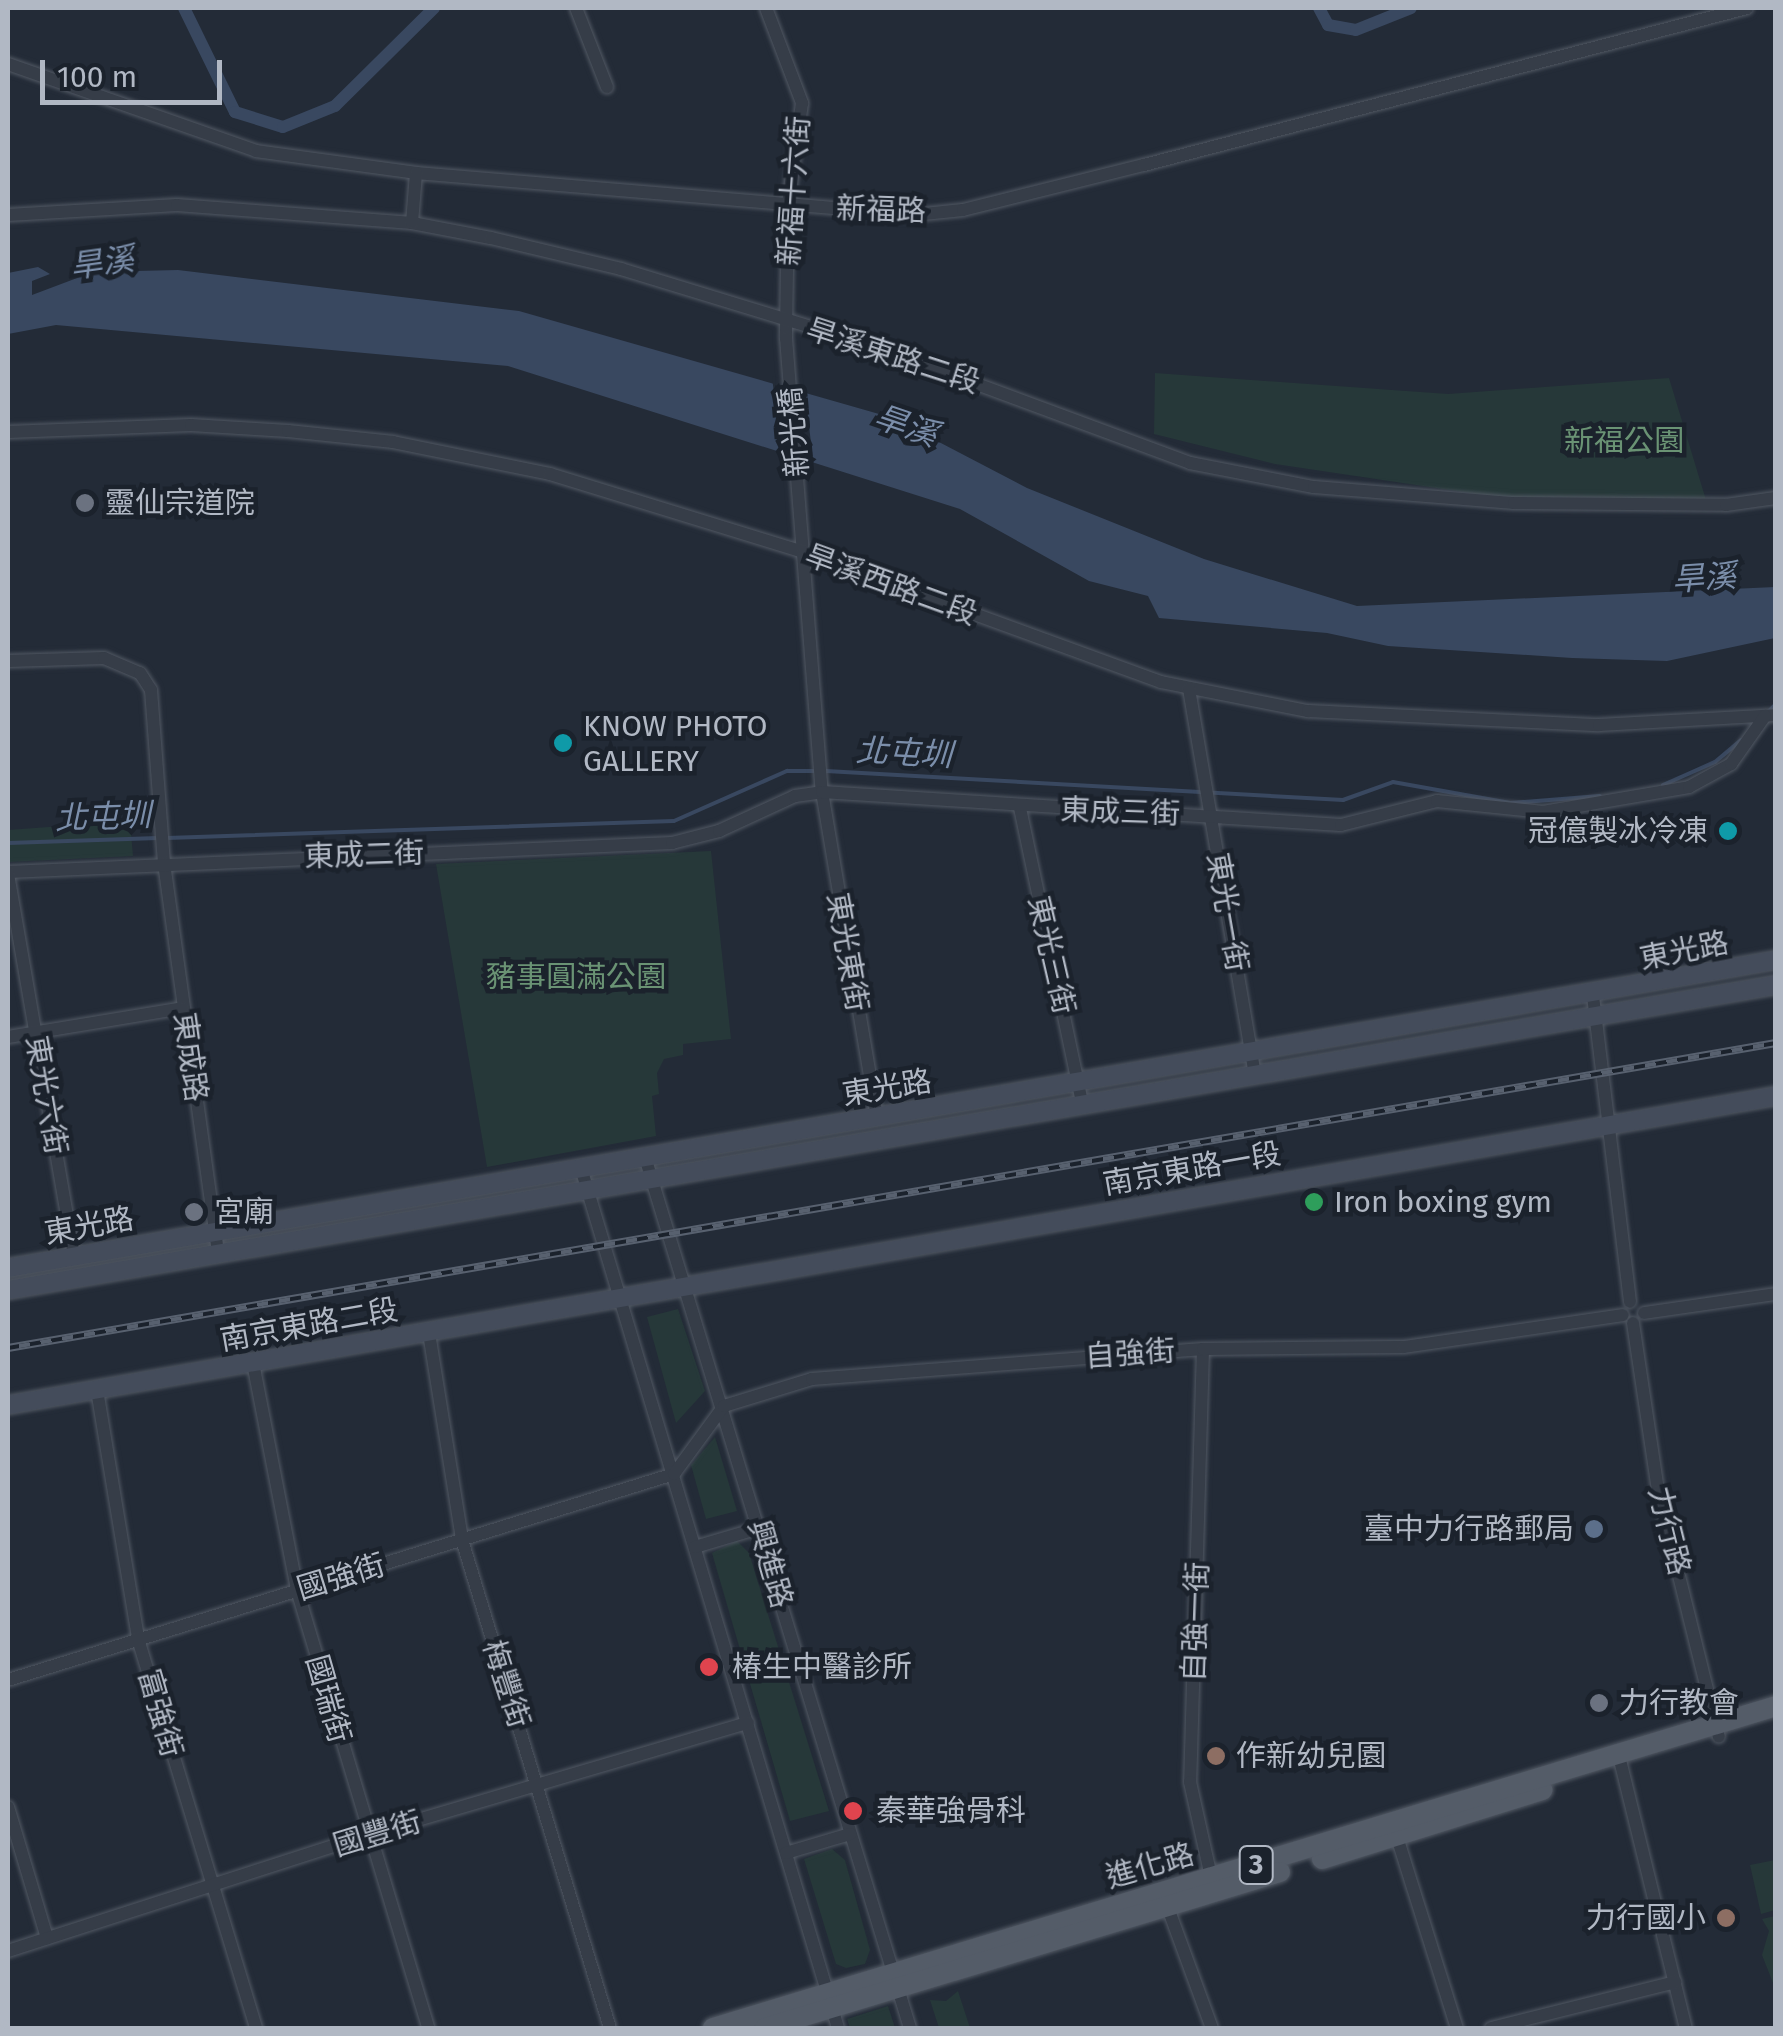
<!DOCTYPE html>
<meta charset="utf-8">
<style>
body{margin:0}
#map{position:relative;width:1783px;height:2036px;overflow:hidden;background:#232b37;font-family:"Fira Sans","Noto Sans TC",sans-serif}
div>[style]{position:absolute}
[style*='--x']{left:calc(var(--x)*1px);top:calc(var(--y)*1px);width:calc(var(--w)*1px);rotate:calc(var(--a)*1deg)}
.green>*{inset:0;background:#263839}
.water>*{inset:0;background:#394860}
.pier>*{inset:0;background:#232b37}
.stream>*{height:4px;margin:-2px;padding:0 2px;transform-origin:2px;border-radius:2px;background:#394860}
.canal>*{height:12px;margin:-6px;padding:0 6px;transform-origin:6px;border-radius:6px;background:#394860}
.roads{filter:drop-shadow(0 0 2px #515863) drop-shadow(0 0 2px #515863)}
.street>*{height:12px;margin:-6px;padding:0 6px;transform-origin:6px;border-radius:6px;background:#363d48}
.secondary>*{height:18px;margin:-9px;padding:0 9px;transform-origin:9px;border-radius:9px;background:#444c5b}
.primary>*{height:20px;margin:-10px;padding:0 10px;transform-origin:10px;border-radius:10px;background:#545c68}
.rail>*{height:8px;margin-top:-4px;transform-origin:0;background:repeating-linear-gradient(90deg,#1b222c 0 11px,#58616f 0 22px);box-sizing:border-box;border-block:2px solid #58616f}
.dots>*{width:28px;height:28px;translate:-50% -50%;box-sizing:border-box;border:5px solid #1b222c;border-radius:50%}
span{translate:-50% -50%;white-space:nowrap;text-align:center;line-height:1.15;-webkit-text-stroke:9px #1b222c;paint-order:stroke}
.shield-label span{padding:2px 8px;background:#1b222c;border:2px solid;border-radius:8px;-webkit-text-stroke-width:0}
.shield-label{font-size:28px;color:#b1b8c4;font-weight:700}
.street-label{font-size:30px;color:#b1b8c4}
.park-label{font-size:30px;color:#6a9374}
.poi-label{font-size:30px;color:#b1b8c4}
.left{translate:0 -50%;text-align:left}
.right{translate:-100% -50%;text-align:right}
.water-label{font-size:32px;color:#7b8eaa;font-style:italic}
.frame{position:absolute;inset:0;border:10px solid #b1b8c4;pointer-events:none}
.scale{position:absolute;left:40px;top:60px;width:182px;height:45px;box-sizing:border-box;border:5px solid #b1b8c4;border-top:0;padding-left:12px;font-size:30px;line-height:35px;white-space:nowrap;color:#b1b8c4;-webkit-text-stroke:8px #1b222c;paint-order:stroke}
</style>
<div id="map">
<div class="green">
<i style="clip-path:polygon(1155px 373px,1448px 394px,1669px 378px,1706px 500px,1517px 500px,1275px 464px,1154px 434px)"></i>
<i style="clip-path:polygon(130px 821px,133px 856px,8px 862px,8px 830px)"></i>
<i style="clip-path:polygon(711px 851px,731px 1039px,683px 1044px,683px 1055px,664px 1059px,657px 1073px,659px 1094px,652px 1096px,656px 1136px,487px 1167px,436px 864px)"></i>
<i style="clip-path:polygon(678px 1309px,705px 1391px,676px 1423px,647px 1317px)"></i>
<i style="clip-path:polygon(715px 1437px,737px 1511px,706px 1519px,691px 1465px)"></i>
<i style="clip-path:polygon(737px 1541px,749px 1553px,829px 1811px,790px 1821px,712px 1553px)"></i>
<i style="clip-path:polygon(832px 1849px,845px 1860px,870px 1950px,865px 1964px,846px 1968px,836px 1964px,804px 1859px)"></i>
<i style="clip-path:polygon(1775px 1860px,1775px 1910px,1761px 1914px,1750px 1865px)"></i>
<i style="clip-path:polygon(1775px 1916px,1776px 1916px,1775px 1988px,1762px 1955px,1769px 1931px,1762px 1919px)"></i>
<i style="clip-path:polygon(958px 1991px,970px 2028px,939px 2028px,930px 2000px,946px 2001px)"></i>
<i style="clip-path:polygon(888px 2006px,895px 2028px,850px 2028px,847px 2019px)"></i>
</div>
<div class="water">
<i style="clip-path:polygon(38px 267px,50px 274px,32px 281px,32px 295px,93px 272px,178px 270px,519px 311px,893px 418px,1027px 488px,1204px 559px,1357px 606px,1775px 587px,1775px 638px,1667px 661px,1572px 658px,1388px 646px,1327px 633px,1159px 618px,1148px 596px,1089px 581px,960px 509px,508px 366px,56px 325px,8px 334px,8px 273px)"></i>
</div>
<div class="pier">
<i style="clip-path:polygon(772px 376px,804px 384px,814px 468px,781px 457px)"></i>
</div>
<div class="stream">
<i style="--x:1768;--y:712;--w:11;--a:-45"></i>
<i style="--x:826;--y:771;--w:518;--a:3.21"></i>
<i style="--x:1343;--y:800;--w:53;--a:-19.8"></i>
<i style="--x:1393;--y:782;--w:119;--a:10.2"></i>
<i style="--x:1510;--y:803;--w:90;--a:-4.4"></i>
<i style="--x:1663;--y:785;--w:57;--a:-23.9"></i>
<i style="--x:1715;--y:762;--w:34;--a:-40"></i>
<i style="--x:167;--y:838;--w:507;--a:-1.92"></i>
<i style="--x:674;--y:821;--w:124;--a:-23.9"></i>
<i style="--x:787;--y:771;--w:29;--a:0"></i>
<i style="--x:8;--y:843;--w:150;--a:-1.9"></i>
</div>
<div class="canal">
<i style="--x:184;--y:8;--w:116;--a:63.9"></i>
<i style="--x:235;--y:112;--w:50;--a:17.4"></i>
<i style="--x:283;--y:127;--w:56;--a:-22"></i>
<i style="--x:335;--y:106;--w:139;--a:-44.7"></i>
<i style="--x:1319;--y:8;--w:19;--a:62"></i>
<i style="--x:1328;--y:25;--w:28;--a:10"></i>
<i style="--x:1356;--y:30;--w:59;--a:-21.8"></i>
</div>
<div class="roads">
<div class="street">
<i style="--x:576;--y:8;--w:85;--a:68.6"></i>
<i style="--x:766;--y:8;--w:102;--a:69.2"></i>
<i style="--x:802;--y:103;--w:102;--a:97.9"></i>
<i style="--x:788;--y:204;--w:134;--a:90.9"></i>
<i style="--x:786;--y:338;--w:455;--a:85.5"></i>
<i style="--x:822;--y:792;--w:330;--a:80.4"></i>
<i style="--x:8;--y:64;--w:263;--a:19.3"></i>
<i style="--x:256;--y:151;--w:162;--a:7.8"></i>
<i style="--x:416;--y:173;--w:500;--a:4.8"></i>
<i style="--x:914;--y:215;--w:49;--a:-5.8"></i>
<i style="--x:963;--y:210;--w:187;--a:-14"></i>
<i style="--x:1144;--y:165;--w:623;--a:-14.59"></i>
<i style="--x:8;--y:215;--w:169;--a:-3.4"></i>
<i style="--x:177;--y:205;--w:236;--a:4.4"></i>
<i style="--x:412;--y:223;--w:80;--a:10.8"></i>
<i style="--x:491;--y:238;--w:134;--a:13.4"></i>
<i style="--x:621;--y:269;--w:273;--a:17"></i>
<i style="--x:882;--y:349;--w:328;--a:20.3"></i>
<i style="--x:1190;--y:463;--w:126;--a:11"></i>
<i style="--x:1314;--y:487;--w:201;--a:4.6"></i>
<i style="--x:1514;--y:503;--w:212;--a:0.5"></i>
<i style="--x:1726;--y:505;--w:50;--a:-8"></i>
<i style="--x:412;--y:223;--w:50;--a:-85.4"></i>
<i style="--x:8;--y:432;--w:183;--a:-2.2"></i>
<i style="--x:191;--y:425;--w:97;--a:3.5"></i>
<i style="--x:288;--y:431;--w:106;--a:6"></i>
<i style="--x:393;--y:442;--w:160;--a:11.5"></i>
<i style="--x:550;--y:474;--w:266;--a:17.1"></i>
<i style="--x:804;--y:552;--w:380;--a:20"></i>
<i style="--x:1161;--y:682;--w:150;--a:11.2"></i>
<i style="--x:1308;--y:711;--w:291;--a:2.8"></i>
<i style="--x:1599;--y:725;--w:177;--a:-3.2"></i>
<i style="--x:8;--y:661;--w:96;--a:-1.8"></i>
<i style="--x:104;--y:658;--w:39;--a:23"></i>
<i style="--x:140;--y:673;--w:20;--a:57"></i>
<i style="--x:151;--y:690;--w:173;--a:85.7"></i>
<i style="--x:164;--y:863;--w:393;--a:82.1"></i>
<i style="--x:1189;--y:689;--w:392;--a:80.3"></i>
<i style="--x:1020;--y:808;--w:300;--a:78.1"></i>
<i style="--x:8;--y:872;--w:665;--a:-2.5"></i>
<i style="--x:672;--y:843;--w:49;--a:-14.3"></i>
<i style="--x:719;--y:831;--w:84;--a:-24.7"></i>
<i style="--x:795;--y:796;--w:27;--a:-8"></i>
<i style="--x:822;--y:792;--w:520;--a:3.64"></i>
<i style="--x:1341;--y:825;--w:99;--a:-14"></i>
<i style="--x:1437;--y:801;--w:107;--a:5.9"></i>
<i style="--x:1543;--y:812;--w:148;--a:-9.7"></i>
<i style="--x:1689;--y:787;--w:48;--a:-28.7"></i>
<i style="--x:1731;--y:764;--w:59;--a:-54.7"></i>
<i style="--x:8;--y:874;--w:388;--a:80.2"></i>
<i style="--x:1593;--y:996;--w:308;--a:83.1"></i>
<i style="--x:8;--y:1037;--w:177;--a:-9.4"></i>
<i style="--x:645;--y:1157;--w:910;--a:73.08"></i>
<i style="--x:581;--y:1168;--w:898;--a:73.36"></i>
<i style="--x:1644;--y:1313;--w:133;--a:-8.2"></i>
<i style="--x:1633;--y:1323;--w:170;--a:81.5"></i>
<i style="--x:1658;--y:1491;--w:253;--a:76.1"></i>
<i style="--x:429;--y:1333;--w:210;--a:80.9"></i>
<i style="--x:462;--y:1540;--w:510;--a:73.13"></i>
<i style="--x:1203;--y:1349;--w:433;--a:91.7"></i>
<i style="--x:1190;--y:1782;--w:101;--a:77.5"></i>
<i style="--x:253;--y:1363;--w:231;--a:79"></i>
<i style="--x:297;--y:1590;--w:457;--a:73.3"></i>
<i style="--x:97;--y:1390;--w:252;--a:80.6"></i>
<i style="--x:138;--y:1639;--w:407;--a:73.1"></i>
<i style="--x:695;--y:1547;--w:67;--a:-16.5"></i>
<i style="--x:8;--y:1680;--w:697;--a:-17.19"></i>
<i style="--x:674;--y:1474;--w:84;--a:-53.7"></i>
<i style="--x:724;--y:1406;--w:92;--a:-17.1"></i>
<i style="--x:812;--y:1379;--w:392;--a:-4.4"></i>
<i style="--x:1203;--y:1349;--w:201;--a:-0.6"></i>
<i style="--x:1404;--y:1347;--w:221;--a:-8.3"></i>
<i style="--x:1618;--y:1752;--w:284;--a:76.2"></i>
<i style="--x:8;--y:1807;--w:137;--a:73.4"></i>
<i style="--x:1397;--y:1837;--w:200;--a:72.6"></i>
<i style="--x:786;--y:1853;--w:67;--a:-16.5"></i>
<i style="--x:1168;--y:1908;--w:128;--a:69.9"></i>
<i style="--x:8;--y:1951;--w:380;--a:-17.9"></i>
<i style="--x:370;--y:1834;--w:394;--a:-16.4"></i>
<i style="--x:1491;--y:2028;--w:190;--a:-14"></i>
</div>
<div class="secondary">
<i style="--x:8;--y:1268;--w:1795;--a:-9.88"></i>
<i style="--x:8;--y:1290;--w:1794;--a:-9.79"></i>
<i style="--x:8;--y:1405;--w:1795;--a:-9.91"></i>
</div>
<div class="primary">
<i style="--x:1322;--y:1859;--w:231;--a:-17.4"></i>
<i style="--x:713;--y:2028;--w:1111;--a:-16.85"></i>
<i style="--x:765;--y:2028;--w:538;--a:-16.85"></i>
</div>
</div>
<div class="rail">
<i style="--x:8;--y:1348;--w:1794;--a:-9.79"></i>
</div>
<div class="dots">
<i style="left:85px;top:503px;background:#6b7280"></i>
<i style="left:563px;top:743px;background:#0f9aa8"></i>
<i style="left:1728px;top:831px;background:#0f9aa8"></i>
<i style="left:1314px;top:1202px;background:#2e9e5b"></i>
<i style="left:194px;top:1212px;background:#6b7280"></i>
<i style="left:1594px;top:1529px;background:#5c6f8a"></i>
<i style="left:709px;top:1667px;background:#e0444e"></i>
<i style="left:1599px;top:1703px;background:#6b7280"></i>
<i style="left:1216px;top:1756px;background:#8d6e63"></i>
<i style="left:853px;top:1811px;background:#e0444e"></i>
<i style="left:1726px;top:1918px;background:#8d6e63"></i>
</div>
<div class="shield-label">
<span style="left:1256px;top:1865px">3</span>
</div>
<div class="street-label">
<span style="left:794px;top:191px;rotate:-86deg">新福十六街</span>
<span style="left:881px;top:210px;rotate:2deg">新福路</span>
<span style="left:893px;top:356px;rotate:18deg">旱溪東路二段</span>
<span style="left:794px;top:432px;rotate:-95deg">新光橋</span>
<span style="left:891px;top:585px;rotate:20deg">旱溪西路二段</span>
<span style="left:1120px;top:812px;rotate:2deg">東成三街</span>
<span style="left:364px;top:855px;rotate:-2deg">東成二街</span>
<span style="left:1227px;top:912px;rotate:80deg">東光一街</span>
<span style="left:1684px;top:951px;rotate:-11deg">東光路</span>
<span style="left:847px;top:952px;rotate:80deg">東光東街</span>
<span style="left:1051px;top:955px;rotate:77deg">東光三街</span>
<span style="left:190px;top:1057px;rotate:82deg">東成路</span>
<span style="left:887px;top:1088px;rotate:-9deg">東光路</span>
<span style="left:46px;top:1095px;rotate:80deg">東光六街</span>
<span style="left:1192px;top:1169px;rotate:-10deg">南京東路一段</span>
<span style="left:89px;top:1226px;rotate:-10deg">東光路</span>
<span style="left:309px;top:1325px;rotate:-10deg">南京東路二段</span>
<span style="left:1130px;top:1354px;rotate:-4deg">自強街</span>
<span style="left:1669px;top:1531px;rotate:76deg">力行路</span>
<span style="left:770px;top:1564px;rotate:74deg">興進路</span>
<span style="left:341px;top:1577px;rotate:-17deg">國強街</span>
<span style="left:1196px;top:1622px;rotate:-88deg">自強一街</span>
<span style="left:506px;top:1684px;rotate:72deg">梅豐街</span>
<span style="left:328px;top:1699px;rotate:74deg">國瑞街</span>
<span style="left:160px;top:1713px;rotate:74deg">富強街</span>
<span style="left:377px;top:1834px;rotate:-17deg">國豐街</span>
<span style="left:1150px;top:1866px;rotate:-16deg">進化路</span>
</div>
<div class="park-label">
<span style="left:1624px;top:441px">新福公園</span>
<span style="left:576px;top:977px">豬事圓滿公園</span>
</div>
<div class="poi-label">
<span class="left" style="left:105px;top:503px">靈仙宗道院</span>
<span class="left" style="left:583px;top:743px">KNOW PHOTO<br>GALLERY</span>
<span class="right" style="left:1708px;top:831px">冠億製冰冷凍</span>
<span class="left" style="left:1334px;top:1202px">Iron boxing gym</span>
<span class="left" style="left:214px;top:1212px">宮廟</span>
<span class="right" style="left:1574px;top:1529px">臺中力行路郵局</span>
<span class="left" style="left:732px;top:1667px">椿生中醫診所</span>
<span class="left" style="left:1619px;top:1703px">力行教會</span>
<span class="left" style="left:1236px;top:1756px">作新幼兒園</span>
<span class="left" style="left:876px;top:1811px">秦華強骨科</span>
<span class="right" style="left:1706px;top:1918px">力行國小</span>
</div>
<div class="water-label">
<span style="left:102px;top:263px;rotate:-8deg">旱溪</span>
<span style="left:906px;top:426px;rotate:19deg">旱溪</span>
<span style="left:1704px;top:578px;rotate:-4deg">旱溪</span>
<span style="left:904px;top:753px;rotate:3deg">北屯圳</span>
<span style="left:103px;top:817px;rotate:-2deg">北屯圳</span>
</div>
<div class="frame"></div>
<div class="scale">100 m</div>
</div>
